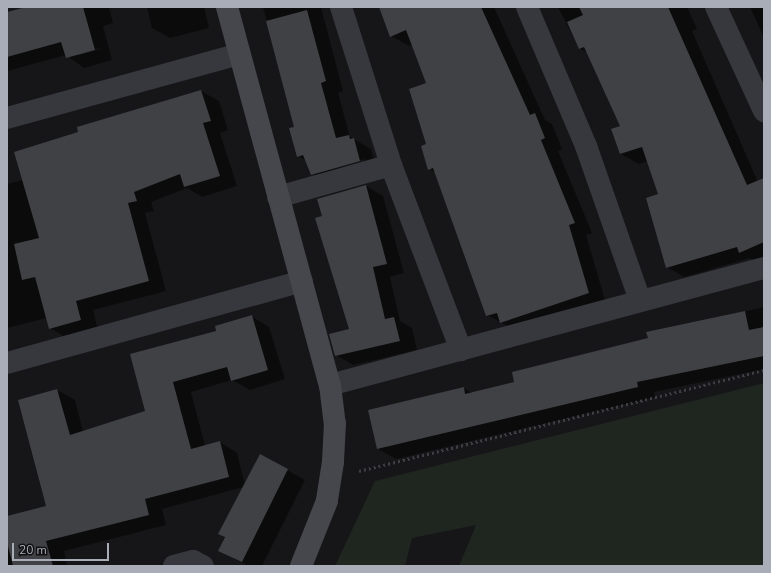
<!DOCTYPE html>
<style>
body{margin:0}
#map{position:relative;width:771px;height:573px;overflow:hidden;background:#161618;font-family:"Nunito Sans",sans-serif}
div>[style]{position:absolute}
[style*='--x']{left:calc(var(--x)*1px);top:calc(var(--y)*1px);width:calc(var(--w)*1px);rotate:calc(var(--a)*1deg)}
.green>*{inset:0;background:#1e261f}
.shadow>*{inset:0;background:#0007}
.building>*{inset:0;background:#404145}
.path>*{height:2.5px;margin-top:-1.25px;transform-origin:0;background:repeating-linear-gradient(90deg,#3d3f44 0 2px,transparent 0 5px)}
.street>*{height:22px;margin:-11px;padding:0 11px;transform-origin:11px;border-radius:11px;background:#37383d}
.secondary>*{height:22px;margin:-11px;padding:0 11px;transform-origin:11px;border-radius:11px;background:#45474d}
span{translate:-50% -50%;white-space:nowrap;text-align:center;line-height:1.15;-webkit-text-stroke:4px #111113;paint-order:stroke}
.frame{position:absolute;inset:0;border:8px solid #a8adb8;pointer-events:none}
.scale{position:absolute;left:12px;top:543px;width:97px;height:18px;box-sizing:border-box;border:2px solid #a8adb8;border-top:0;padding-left:5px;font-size:12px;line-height:14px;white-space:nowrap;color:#a8adb8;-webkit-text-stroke:3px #111113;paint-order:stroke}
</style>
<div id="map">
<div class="green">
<i style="clip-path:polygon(764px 383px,764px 566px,459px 566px,476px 525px,412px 538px,405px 566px,335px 566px,375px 481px)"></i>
</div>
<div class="shadow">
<i style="clip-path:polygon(evenodd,27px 7px,109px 7px,113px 23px,103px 26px,112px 60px,84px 68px,66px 55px,7px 71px,7px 12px,27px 7px,100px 48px,100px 49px,79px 55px,79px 53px,100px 48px)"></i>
<i style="clip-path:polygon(147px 7px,204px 7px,209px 28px,170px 38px,152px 28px)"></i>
<i style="clip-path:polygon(evenodd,263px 7px,321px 7px,343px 91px,338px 93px,350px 137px,371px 149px,377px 171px,329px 184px,312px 174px,307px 161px,298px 156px,295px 127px,263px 7px,364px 159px,365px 161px,322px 172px,322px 170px,364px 159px)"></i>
<i style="clip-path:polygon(380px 7px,494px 7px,545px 120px,552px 124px,562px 149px,558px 151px,592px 233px,586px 235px,606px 303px,519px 332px,487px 315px,436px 173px,429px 169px,427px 84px,412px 45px,409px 46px,391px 36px)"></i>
<i style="clip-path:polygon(558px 7px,687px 7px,697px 29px,692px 31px,758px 182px,764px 180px,764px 259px,758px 262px,750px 258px,684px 277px,667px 267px,659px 195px,648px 161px,639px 164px,621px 154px,621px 126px,589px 54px,579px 48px)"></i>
<i style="clip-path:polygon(750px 7px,764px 7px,764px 38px)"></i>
<i style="clip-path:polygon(201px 91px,219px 101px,228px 130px,220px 133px,237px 186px,202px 197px,187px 188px,151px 202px,154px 211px,145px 213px,166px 291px,93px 310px,98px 330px,67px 338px,50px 328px,47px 318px,7px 328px,7px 184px,23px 180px,79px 133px)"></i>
<i style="clip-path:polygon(366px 186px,383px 196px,404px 273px,390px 277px,400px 321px,412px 328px,417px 350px,353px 365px,336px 355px,351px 329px,323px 217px)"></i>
<i style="clip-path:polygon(764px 307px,764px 369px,654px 392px,655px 397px,396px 459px,378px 449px,464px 388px,472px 393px,515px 383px,649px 338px,648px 333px)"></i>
<i style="clip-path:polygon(251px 316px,269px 327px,285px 379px,250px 390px,232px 380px,191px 392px,205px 446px,220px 442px,237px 453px,245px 485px,287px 470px,305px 480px,262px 566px,248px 566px,219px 550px,244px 487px,162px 509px,166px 525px,64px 551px,67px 566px,7px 566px,7px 517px,47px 507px,57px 390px,75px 400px,83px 431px,146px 412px,218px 332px)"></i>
</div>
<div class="building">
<i style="clip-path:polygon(26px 7px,83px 7px,95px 50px,66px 58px,61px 42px,7px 57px,7px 12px)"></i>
<i style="clip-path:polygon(379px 7px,481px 7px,530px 115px,535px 113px,545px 138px,541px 140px,575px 223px,569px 225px,589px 293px,500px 323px,497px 313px,486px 316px,433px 168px,428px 170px,421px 146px,426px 144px,409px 89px,426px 83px,406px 30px,390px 37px)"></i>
<i style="clip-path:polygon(579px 7px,668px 7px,747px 185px,764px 178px,764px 242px,739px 253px,737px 247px,666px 268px,646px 198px,658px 194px,642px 147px,620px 154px,611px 129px,620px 126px,584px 47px,579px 49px,567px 22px,583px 15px)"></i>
<i style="clip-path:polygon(307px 10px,326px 81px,321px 83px,336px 138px,349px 135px,350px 139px,354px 138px,360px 161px,311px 175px,303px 155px,297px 157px,289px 128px,294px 127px,266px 21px)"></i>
<i style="clip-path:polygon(201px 90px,211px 121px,203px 123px,220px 176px,184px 187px,180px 174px,134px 192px,137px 201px,128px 203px,149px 281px,76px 301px,81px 320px,49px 329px,35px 277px,22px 280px,14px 244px,39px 238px,14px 152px,78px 132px,77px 127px)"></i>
<i style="clip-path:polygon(366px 185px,387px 264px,373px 267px,385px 319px,394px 317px,400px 341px,335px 356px,329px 334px,349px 329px,315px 218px,322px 216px,317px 199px)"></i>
<i style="clip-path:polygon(745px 311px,749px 330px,764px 327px,764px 356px,637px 382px,638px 387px,377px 449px,368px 410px,464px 387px,465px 394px,514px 382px,512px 372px,648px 338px,646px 332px)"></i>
<i style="clip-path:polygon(252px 315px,268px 370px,231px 381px,227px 367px,173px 382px,191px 449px,220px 441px,229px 477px,145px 499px,149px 515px,46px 541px,53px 566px,13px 566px,7px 542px,7px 516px,46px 506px,18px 400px,57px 389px,70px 435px,145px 411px,130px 354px,216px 331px,215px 326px)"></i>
<i style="clip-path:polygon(260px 454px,288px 469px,242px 562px,218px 551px,225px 537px,218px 534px)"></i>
</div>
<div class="path">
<i style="--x:359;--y:471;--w:417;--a:-14"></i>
</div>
<div class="street">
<i style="--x:341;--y:7;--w:166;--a:72.4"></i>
<i style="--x:391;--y:165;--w:198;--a:69.3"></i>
<i style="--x:527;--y:7;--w:151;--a:67"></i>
<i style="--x:586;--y:146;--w:163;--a:70.7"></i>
<i style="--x:716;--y:7;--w:115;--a:65.2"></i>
<i style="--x:7;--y:118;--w:241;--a:-15.4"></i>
<i style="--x:278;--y:197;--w:117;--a:-15.8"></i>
<i style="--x:7;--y:363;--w:306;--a:-15.5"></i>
<i style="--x:330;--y:385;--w:449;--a:-15.1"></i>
<i style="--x:174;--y:566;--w:20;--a:-15"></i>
<i style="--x:193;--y:561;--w:11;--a:27"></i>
</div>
<div class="secondary">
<i style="--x:227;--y:7;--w:392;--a:74.8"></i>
<i style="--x:330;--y:385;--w:38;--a:83"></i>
<i style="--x:335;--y:423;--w:39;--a:93"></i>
<i style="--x:333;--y:462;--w:39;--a:99"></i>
<i style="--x:327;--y:501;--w:70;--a:111.8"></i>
</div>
<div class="frame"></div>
<div class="scale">20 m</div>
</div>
